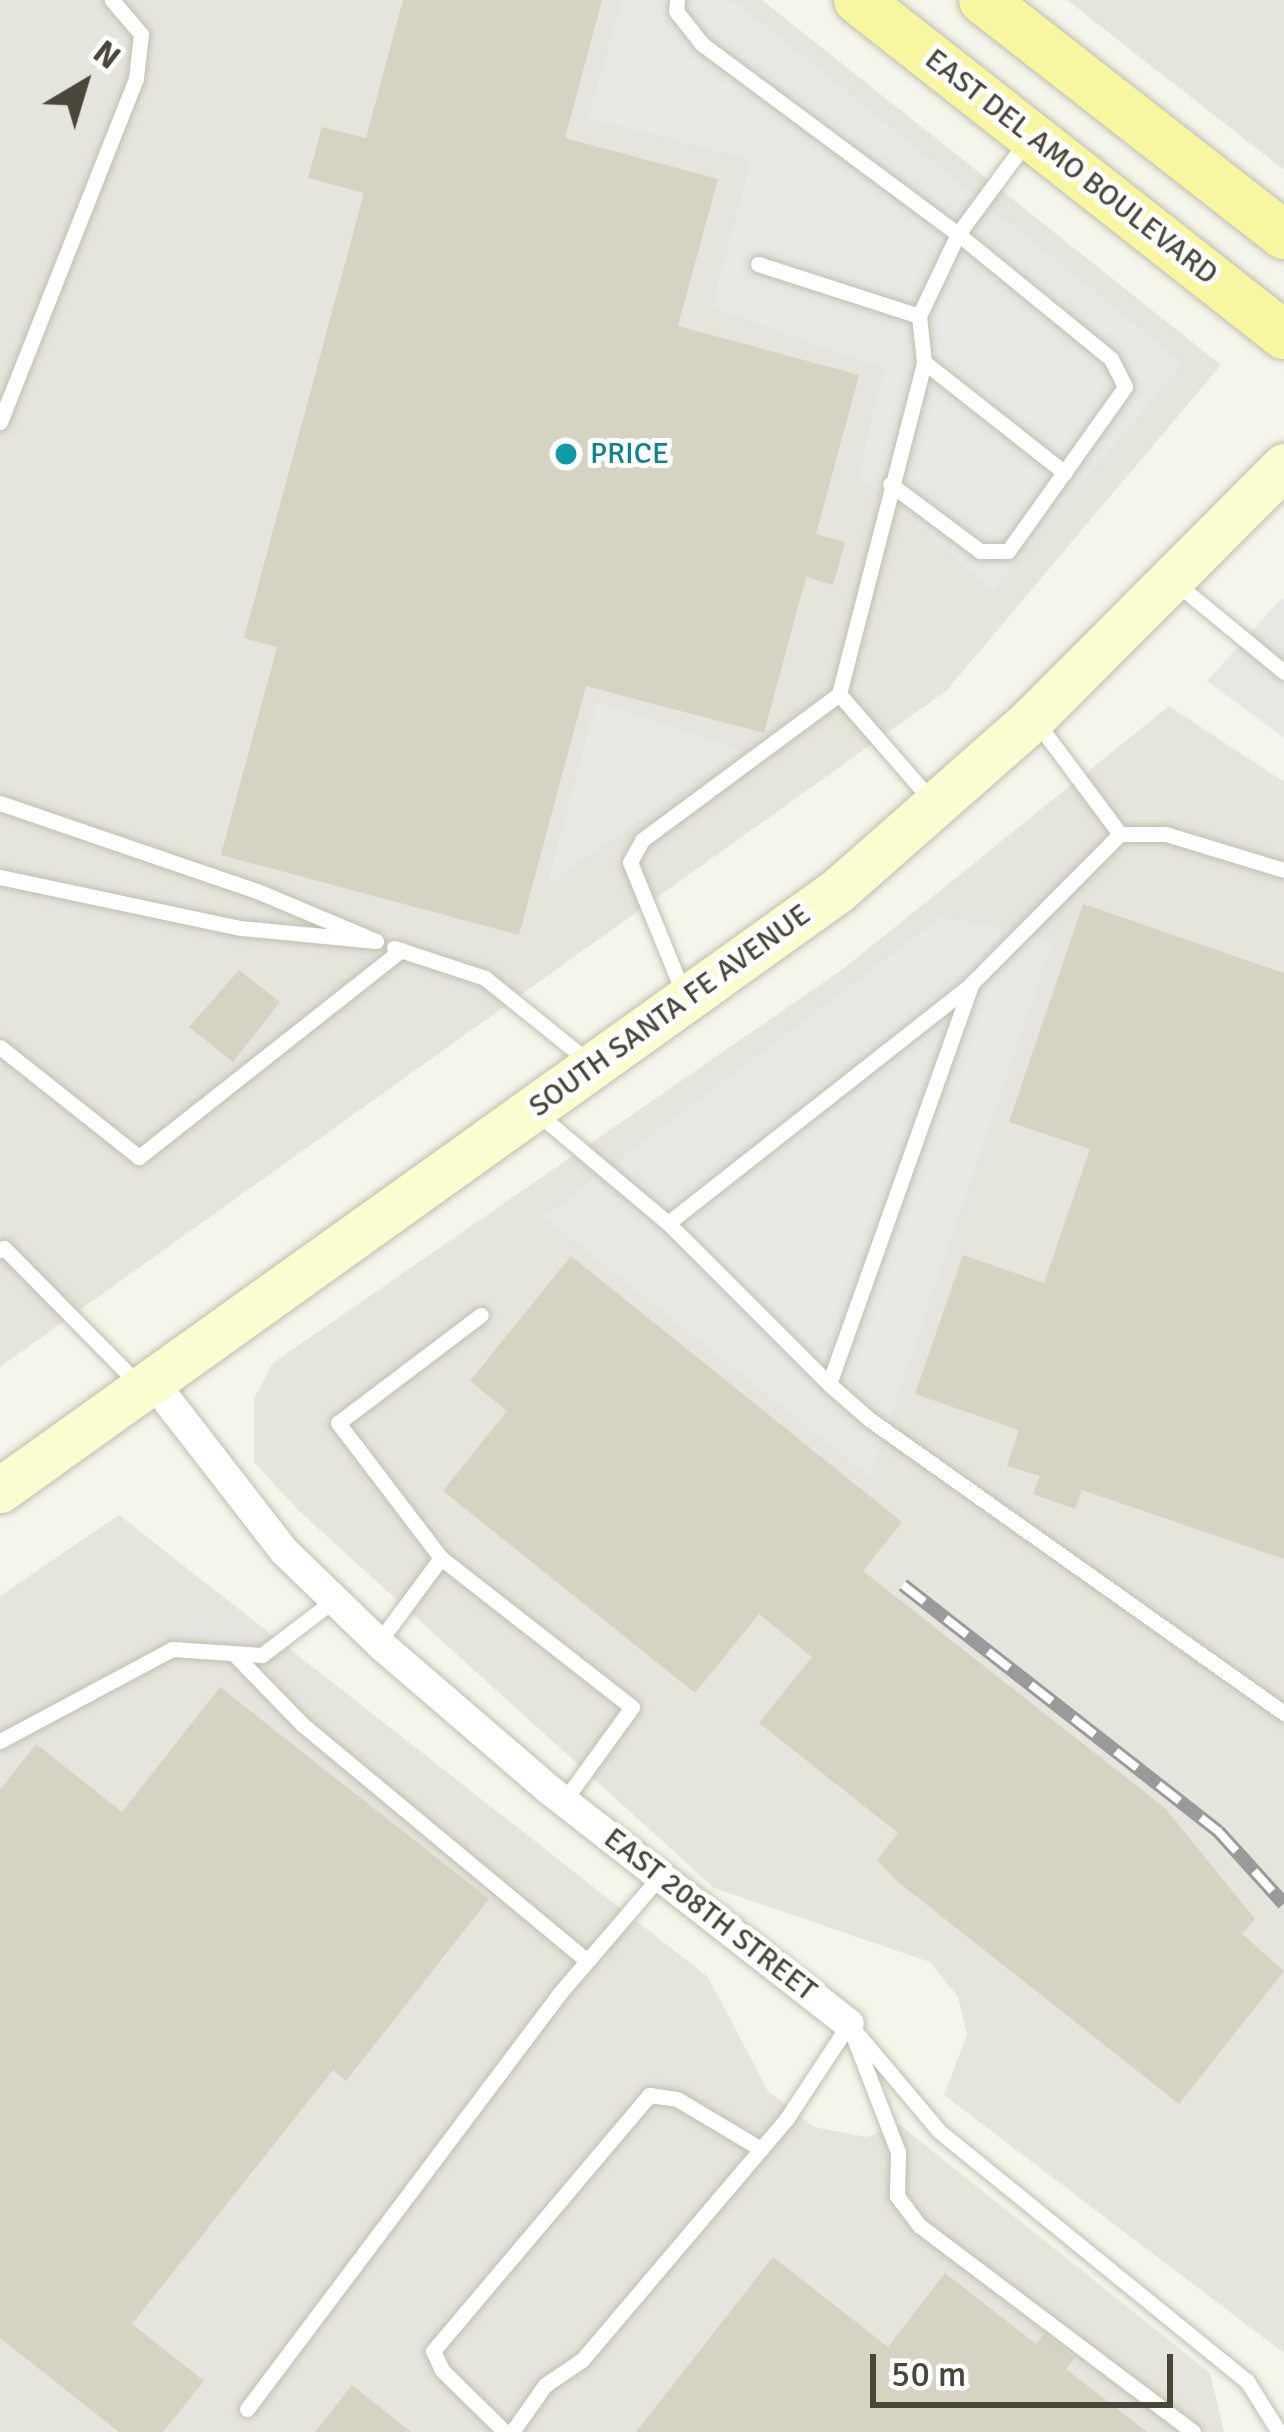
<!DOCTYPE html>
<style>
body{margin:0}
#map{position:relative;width:1284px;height:2432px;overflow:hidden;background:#f5f5ec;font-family:Signika,sans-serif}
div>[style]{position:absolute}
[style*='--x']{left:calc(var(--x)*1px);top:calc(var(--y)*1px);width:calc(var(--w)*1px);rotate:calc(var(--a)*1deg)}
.industrial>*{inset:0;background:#e5e4dd}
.parking>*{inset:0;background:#e7e7e3}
.building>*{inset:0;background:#d6d3c2}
.roads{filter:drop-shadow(0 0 3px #c0bfaf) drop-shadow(0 0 3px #c0bfaf)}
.lane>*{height:15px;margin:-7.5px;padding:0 7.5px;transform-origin:7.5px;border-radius:7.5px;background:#fff}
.street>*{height:30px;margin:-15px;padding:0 15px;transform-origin:15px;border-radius:15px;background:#fff}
.secondary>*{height:45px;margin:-22.5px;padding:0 22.5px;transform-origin:22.5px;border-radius:22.5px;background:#fbfcd0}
.primary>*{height:48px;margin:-24px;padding:0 24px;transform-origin:24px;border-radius:24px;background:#f9f6a2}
.rail>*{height:14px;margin-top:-7px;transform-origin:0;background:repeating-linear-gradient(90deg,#fff 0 27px,#9a9a9a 0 54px);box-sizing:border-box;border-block:3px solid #9a9a9a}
.dots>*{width:33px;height:33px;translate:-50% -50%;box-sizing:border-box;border:6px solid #fff;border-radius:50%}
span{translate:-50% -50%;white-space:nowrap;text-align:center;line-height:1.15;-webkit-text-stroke:10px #fff;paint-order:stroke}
.street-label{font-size:30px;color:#49473a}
.culture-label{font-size:30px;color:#0d838f}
.left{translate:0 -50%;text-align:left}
.north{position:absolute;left:24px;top:24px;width:120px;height:120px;-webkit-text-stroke:9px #fff;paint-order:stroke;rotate:38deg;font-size:33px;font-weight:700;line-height:48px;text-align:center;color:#49473a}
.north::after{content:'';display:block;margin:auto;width:42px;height:54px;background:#49473a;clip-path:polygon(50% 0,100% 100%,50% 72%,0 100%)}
.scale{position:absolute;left:870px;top:2354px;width:303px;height:54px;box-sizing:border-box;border:6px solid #49473a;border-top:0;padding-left:15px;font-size:36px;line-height:42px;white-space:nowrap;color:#49473a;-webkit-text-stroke:9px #fff;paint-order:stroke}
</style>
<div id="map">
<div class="industrial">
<i style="clip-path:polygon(0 0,762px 0,1221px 365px,946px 691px,0 1367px)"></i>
<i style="clip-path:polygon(1067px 0,1284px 0,1284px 170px)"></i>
<i style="clip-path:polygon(1169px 706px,1284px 782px,1284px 2353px,944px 2095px,967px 2035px,958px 1997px,930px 1962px,714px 1888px,298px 1510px,254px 1462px,254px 1398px,273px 1363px,843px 969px)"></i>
<i style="clip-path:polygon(119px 1515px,708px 1977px,768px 2091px,814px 2127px,866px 2137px,900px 2125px,1210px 2373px,1224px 2432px,0 2432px,0 1596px)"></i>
</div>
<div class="parking">
<i style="clip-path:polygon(622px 0,729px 0,741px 6px,1183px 363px,993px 591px,859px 475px,883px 368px,712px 308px,751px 160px,588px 118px)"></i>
<i style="clip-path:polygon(1282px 598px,1284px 600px,1284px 738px,1207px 681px)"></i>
<i style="clip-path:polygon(596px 702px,740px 750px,547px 885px)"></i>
<i style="clip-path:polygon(942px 916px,1053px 941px,870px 1477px,544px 1217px)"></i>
</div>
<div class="building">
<i style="clip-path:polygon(403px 0,602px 0,565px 138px,718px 179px,678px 326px,859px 375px,816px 534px,845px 542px,833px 585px,806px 577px,764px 733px,586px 686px,519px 935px,221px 855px,277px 647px,244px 638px,364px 193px,308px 178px,322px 127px,366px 138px)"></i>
<i style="clip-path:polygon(1083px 904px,1284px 973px,1284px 1559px,1082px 1490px,1075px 1509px,1033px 1494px,1040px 1476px,1007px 1466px,1019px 1430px,915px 1394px,963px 1255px,1044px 1283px,1090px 1149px,1009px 1122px)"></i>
<i style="clip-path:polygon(239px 970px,280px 1002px,233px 1062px,189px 1027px)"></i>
<i style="clip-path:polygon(571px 1256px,902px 1522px,863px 1571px,1165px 1808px,1255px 1919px,1242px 1934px,1284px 1971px,1179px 2104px,897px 1881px,877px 1860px,898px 1833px,759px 1723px,812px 1657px,759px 1614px,695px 1693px,443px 1491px,507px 1411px,470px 1381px)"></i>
<i style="clip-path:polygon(220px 1687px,489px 1899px,346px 2081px,333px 2070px,132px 2324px,204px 2381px,163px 2432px,119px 2432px,0 2338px,0 1790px,36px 1744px,122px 1812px)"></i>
<i style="clip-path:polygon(773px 2257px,888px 2347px,945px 2273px,1036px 2344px,1044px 2334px,1075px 2358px,1066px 2369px,1147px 2432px,636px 2432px)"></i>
<i style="clip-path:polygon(352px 2385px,411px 2432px,315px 2432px)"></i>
</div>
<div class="roads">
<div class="lane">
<i style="--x:677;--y:0;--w:11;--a:95"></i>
<i style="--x:676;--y:11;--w:42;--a:51.8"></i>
<i style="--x:702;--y:44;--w:319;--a:36.6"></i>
<i style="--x:958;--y:234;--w:198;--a:39.2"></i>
<i style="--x:1111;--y:359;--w:31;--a:63"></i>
<i style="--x:1125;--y:387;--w:201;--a:125.5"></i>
<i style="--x:1008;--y:551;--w:28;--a:180"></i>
<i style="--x:980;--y:551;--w:112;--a:-143.3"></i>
<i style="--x:758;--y:264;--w:169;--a:17.9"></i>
<i style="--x:924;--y:362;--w:179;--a:38.2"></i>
<i style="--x:0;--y:422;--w:370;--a:-68.4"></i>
<i style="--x:136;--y:78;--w:44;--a:-83.5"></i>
<i style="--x:141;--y:34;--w:45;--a:-130.5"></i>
<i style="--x:1176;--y:583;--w:140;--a:39.5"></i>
<i style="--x:839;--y:694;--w:140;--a:49"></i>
<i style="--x:1035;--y:720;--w:142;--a:53.3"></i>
<i style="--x:1120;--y:834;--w:46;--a:0"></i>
<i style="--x:1166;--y:834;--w:123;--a:17"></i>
<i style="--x:0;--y:803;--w:272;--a:18.9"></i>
<i style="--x:257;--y:891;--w:129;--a:22.8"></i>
<i style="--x:376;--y:941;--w:137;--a:-174.5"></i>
<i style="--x:240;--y:928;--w:245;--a:-168"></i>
<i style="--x:394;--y:948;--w:96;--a:18.2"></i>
<i style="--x:485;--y:978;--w:132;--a:38.9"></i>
<i style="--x:683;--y:992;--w:140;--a:-112.2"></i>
<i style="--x:630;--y:862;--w:25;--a:-61"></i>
<i style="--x:642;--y:840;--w:245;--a:-36.5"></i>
<i style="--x:839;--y:694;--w:343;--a:-75.6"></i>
<i style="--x:924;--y:362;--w:46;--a:-96.2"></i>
<i style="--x:919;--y:316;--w:91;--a:-64.6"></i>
<i style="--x:958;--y:234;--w:118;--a:-53.6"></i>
<i style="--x:0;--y:1047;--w:177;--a:38.4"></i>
<i style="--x:139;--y:1157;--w:334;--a:-38.3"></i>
<i style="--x:536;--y:1112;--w:172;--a:40.1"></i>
<i style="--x:668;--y:1223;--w:228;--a:45"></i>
<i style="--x:829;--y:1384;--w:426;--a:-70.4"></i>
<i style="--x:972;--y:983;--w:210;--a:-45.2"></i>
<i style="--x:668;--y:1223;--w:385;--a:-38.2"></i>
<i style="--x:0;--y:1250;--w:4;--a:-27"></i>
<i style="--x:4;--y:1248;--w:195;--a:45.4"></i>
<i style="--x:829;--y:1384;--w:53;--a:41.2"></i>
<i style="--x:869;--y:1419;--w:509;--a:35.32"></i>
<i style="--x:441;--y:1558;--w:170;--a:-127.3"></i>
<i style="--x:338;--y:1423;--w:179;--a:-37.1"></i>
<i style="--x:378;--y:1643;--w:106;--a:-53.5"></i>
<i style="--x:441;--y:1558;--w:242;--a:38"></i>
<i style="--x:632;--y:1707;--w:116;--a:125.9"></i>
<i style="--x:233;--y:1653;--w:100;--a:45.8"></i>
<i style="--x:303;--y:1725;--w:369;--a:39.7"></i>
<i style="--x:0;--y:1741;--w:195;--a:-28.1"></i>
<i style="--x:172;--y:1649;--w:90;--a:3.8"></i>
<i style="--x:262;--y:1655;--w:91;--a:-37.4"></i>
<i style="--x:849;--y:2024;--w:140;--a:49.9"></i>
<i style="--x:939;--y:2131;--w:397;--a:39.1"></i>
<i style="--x:1247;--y:2381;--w:60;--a:57.9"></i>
<i style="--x:854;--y:2038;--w:122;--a:68.9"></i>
<i style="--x:898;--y:2152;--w:44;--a:91.3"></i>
<i style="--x:897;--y:2196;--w:38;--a:53"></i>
<i style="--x:920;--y:2226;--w:342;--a:37"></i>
<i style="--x:247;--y:2409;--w:519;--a:-53.06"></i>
<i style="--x:559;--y:1994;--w:155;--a:-49.4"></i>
<i style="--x:505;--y:2432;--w:88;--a:-135.5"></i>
<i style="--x:442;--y:2370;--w:21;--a:-115"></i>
<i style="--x:433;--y:2351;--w:335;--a:-49.8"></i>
<i style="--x:649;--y:2095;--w:28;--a:8"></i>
<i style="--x:677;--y:2099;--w:98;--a:30.8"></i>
<i style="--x:512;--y:2432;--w:57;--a:-54.9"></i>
<i style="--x:545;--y:2385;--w:45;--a:-34"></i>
<i style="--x:582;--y:2360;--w:317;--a:-49.7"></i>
<i style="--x:787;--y:2118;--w:113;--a:-56.6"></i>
</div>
<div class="street">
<i style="--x:153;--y:1382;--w:214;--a:52.2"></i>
<i style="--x:284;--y:1551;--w:136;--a:44.1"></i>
<i style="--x:382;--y:1646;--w:218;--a:40.7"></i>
<i style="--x:547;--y:1788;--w:383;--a:38"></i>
</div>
<div class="secondary">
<i style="--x:0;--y:1490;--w:1029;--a:-35.59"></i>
<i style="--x:837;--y:891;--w:261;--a:-41.4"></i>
<i style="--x:1033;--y:718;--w:356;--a:-45.1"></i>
</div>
<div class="primary">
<i style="--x:858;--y:0;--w:542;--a:38.18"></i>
<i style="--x:983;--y:0;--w:382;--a:38"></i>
</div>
</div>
<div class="rail">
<i style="--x:903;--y:1585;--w:400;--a:38"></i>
<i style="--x:1218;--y:1831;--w:98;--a:47.9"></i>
</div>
<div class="dots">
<i style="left:566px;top:454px;background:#0f9aa8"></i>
</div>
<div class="street-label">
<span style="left:1071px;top:167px;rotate:38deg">EAST DEL AMO BOULEVARD</span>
<span style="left:670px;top:1011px;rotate:-36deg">SOUTH SANTA FE AVENUE</span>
<span style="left:710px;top:1915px;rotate:38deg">EAST 208TH STREET</span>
</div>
<div class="culture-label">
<span class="left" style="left:590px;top:454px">PRICE</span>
</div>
<div class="north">N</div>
<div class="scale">50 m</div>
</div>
